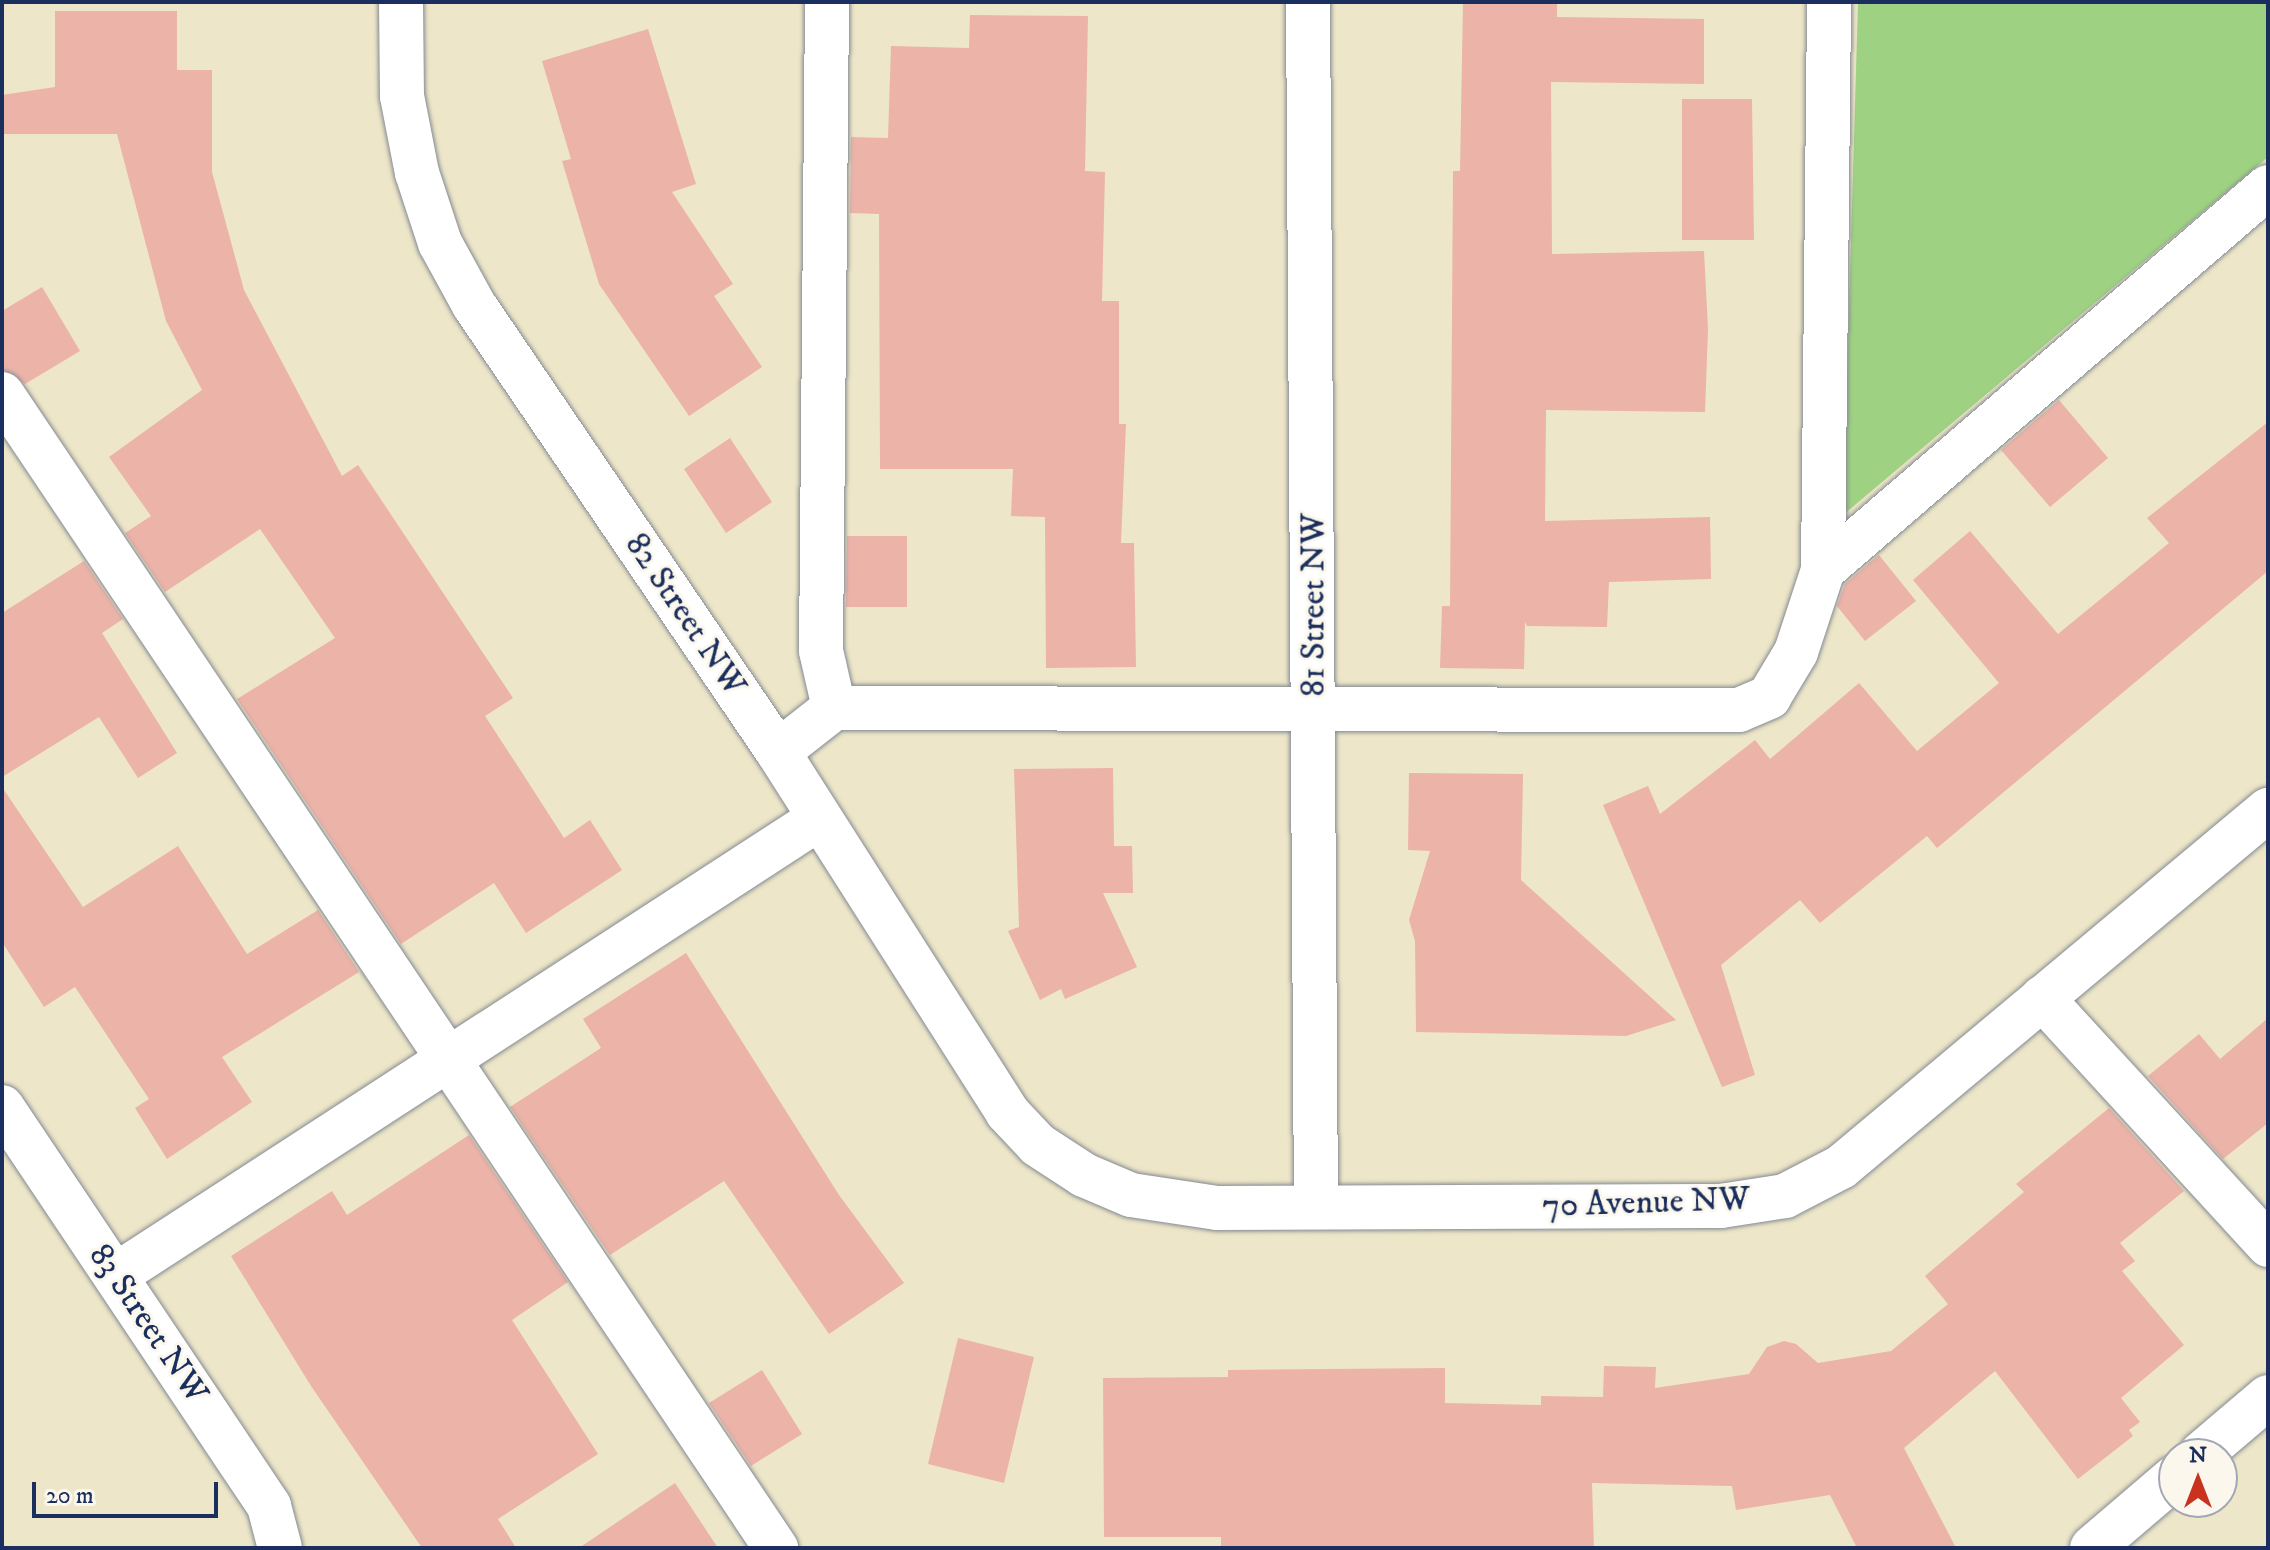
<!DOCTYPE html>
<style>
body{margin:0}
#map{position:relative;width:2270px;height:1550px;overflow:hidden;background:#ede6c8;font-family:"IM FELL DW Pica",serif}
div>[style]{position:absolute}
[style*='--x']{left:calc(var(--x)*1px);top:calc(var(--y)*1px);width:calc(var(--w)*1px);rotate:calc(var(--a)*1deg)}
.green>*{inset:0;background:#9ed282}
.building>*{inset:0;background:#ecb3a9}
.roads{filter:drop-shadow(0 0 2px #848a93) drop-shadow(0 0 2px #848a93)}
.minor>*{height:44px;margin:-22px;padding:0 22px;transform-origin:22px;border-radius:22px;background:#fff}
span{translate:-50% -50%;white-space:nowrap;text-align:center;line-height:1.15;-webkit-text-stroke:6px #fbf7ec;paint-order:stroke}
.street-label{font-size:34px;color:#1b2f5e}
.frame{position:absolute;inset:0;border:4px solid #1b2f5e;pointer-events:none}
.north{position:absolute;left:2158px;top:1438px;width:80px;height:80px;box-sizing:border-box;background:#fbf7ec;border:2px solid #a1a7b3;border-radius:50%;rotate:0deg;font-size:22px;font-weight:700;line-height:32px;text-align:center;color:#1b2f5e}
.north::after{content:'';display:block;margin:auto;width:28px;height:36px;background:#c8321e;clip-path:polygon(50% 0,100% 100%,50% 72%,0 100%)}
.scale{position:absolute;left:32px;top:1482px;width:186px;height:36px;box-sizing:border-box;border:4px solid #1b2f5e;border-top:0;padding-left:10px;font-size:24px;line-height:28px;white-space:nowrap;color:#1b2f5e;-webkit-text-stroke:6px #fbf7ec;paint-order:stroke}
</style>
<div id="map">
<div class="green">
<i style="clip-path:polygon(1858px 2px,2268px 2px,2268px 157px,1843px 515px)"></i>
</div>
<div class="building">
<i style="clip-path:polygon(1463px 2px,1557px 2px,1557px 17px,1704px 19px,1704px 84px,1551px 82px,1552px 254px,1704px 251px,1708px 329px,1705px 412px,1546px 410px,1545px 521px,1710px 517px,1711px 579px,1609px 582px,1607px 627px,1527px 626px,1525px 622px,1524px 669px,1440px 668px,1442px 606px,1450px 606px,1453px 171px,1460px 171px)"></i>
<i style="clip-path:polygon(55px 11px,177px 11px,177px 70px,212px 70px,212px 172px,244px 290px,342px 476px,358px 465px,513px 698px,485px 716px,519px 768px,564px 838px,590px 820px,622px 870px,526px 933px,494px 883px,401px 944px,237px 699px,335px 638px,260px 529px,165px 592px,125px 533px,151px 516px,109px 457px,202px 390px,166px 321px,117px 134px,2px 134px,2px 95px,55px 87px)"></i>
<i style="clip-path:polygon(970px 15px,1088px 16px,1085px 171px,1105px 172px,1102px 301px,1119px 301px,1119px 424px,1126px 424px,1121px 543px,1134px 543px,1136px 667px,1046px 668px,1045px 517px,1011px 516px,1013px 469px,880px 469px,879px 214px,850px 213px,851px 137px,888px 138px,891px 46px,969px 48px)"></i>
<i style="clip-path:polygon(648px 29px,696px 184px,672px 192px,733px 284px,714px 296px,762px 367px,689px 416px,599px 284px,562px 161px,571px 159px,542px 61px)"></i>
<i style="clip-path:polygon(1682px 99px,1752px 99px,1754px 240px,1682px 240px)"></i>
<i style="clip-path:polygon(42px 287px,80px 351px,25px 384px,2px 369px,2px 311px)"></i>
<i style="clip-path:polygon(2059px 400px,2108px 458px,2050px 507px,2001px 450px)"></i>
<i style="clip-path:polygon(2268px 422px,2268px 571px,1937px 848px,1927px 836px,1820px 923px,1800px 900px,1721px 965px,1755px 1075px,1722px 1087px,1603px 805px,1648px 786px,1660px 814px,1755px 740px,1770px 759px,1859px 683px,1917px 751px,1999px 683px,1913px 580px,1970px 531px,2058px 634px,2169px 543px,2147px 518px)"></i>
<i style="clip-path:polygon(730px 438px,772px 502px,726px 533px,684px 469px)"></i>
<i style="clip-path:polygon(847px 536px,907px 536px,907px 607px,846px 607px)"></i>
<i style="clip-path:polygon(1879px 555px,1916px 601px,1865px 641px,1837px 606px,1845px 584px)"></i>
<i style="clip-path:polygon(84px 561px,123px 619px,102px 633px,177px 753px,138px 778px,99px 717px,2px 777px,2px 613px)"></i>
<i style="clip-path:polygon(1113px 768px,1114px 846px,1132px 846px,1133px 893px,1103px 893px,1137px 967px,1065px 999px,1061px 989px,1040px 1000px,1008px 931px,1019px 927px,1014px 769px)"></i>
<i style="clip-path:polygon(1409px 773px,1523px 774px,1521px 880px,1676px 1020px,1626px 1036px,1416px 1032px,1415px 941px,1409px 920px,1430px 851px,1408px 850px)"></i>
<i style="clip-path:polygon(2px 787px,83px 907px,178px 846px,247px 954px,318px 910px,359px 972px,222px 1057px,252px 1102px,167px 1159px,135px 1108px,149px 1099px,75px 987px,44px 1007px,2px 942px)"></i>
<i style="clip-path:polygon(686px 953px,839px 1195px,904px 1283px,829px 1334px,724px 1181px,610px 1255px,510px 1107px,601px 1048px,583px 1019px)"></i>
<i style="clip-path:polygon(2268px 1018px,2268px 1123px,2223px 1159px,2148px 1076px,2199px 1034px,2220px 1059px)"></i>
<i style="clip-path:polygon(2109px 1108px,2184px 1191px,2120px 1243px,2135px 1261px,2122px 1271px,2184px 1345px,2121px 1398px,2140px 1422px,2129px 1430px,2133px 1436px,2078px 1479px,1995px 1371px,1904px 1448px,1956px 1548px,1857px 1548px,1830px 1495px,1736px 1510px,1732px 1486px,1592px 1483px,1594px 1548px,1221px 1548px,1221px 1537px,1104px 1537px,1103px 1378px,1228px 1377px,1228px 1370px,1445px 1368px,1445px 1403px,1541px 1405px,1541px 1396px,1603px 1397px,1604px 1366px,1656px 1367px,1655px 1388px,1749px 1374px,1767px 1347px,1784px 1341px,1796px 1344px,1818px 1363px,1891px 1351px,1948px 1304px,1925px 1276px,2024px 1192px,2016px 1184px)"></i>
<i style="clip-path:polygon(469px 1135px,568px 1282px,512px 1320px,598px 1454px,498px 1519px,516px 1548px,422px 1548px,311px 1386px,231px 1256px,332px 1191px,347px 1215px)"></i>
<i style="clip-path:polygon(958px 1338px,1034px 1357px,1004px 1483px,928px 1464px)"></i>
<i style="clip-path:polygon(762px 1370px,802px 1434px,751px 1466px,709px 1403px)"></i>
<i style="clip-path:polygon(675px 1483px,718px 1548px,579px 1548px)"></i>
</div>
<div class="roads">
<div class="minor">
<i style="--x:401;--y:2;--w:94;--a:89.4"></i>
<i style="--x:402;--y:96;--w:78;--a:79"></i>
<i style="--x:417;--y:173;--w:74;--a:71.8"></i>
<i style="--x:440;--y:243;--w:71;--a:61.3"></i>
<i style="--x:474;--y:305;--w:541;--a:55.78"></i>
<i style="--x:778;--y:752;--w:427;--a:57.5"></i>
<i style="--x:1007;--y:1112;--w:45;--a:46.8"></i>
<i style="--x:1038;--y:1145;--w:55;--a:33.1"></i>
<i style="--x:1084;--y:1175;--w:51;--a:23.1"></i>
<i style="--x:1131;--y:1195;--w:87;--a:8.6"></i>
<i style="--x:1217;--y:1208;--w:504;--a:-0.23"></i>
<i style="--x:1721;--y:1206;--w:65;--a:-8.9"></i>
<i style="--x:1785;--y:1196;--w:63;--a:-27.4"></i>
<i style="--x:1841;--y:1167;--w:557;--a:-39.9"></i>
<i style="--x:1308;--y:2;--w:1205;--a:89.62"></i>
<i style="--x:2;--y:394;--w:1390;--a:56.15"></i>
<i style="--x:1823;--y:570;--w:587;--a:-40.72"></i>
<i style="--x:834;--y:708;--w:905;--a:0.13"></i>
<i style="--x:1739;--y:710;--w:33;--a:-23"></i>
<i style="--x:1769;--y:697;--w:52;--a:-59"></i>
<i style="--x:1796;--y:652;--w:86;--a:-71.8"></i>
<i style="--x:1823;--y:570;--w:568;--a:-89.39"></i>
<i style="--x:778;--y:752;--w:71;--a:-38.2"></i>
<i style="--x:834;--y:708;--w:58;--a:-102.8"></i>
<i style="--x:821;--y:651;--w:649;--a:-89.47"></i>
<i style="--x:2042;--y:998;--w:335;--a:47.5"></i>
<i style="--x:2;--y:1107;--w:480;--a:56.2"></i>
<i style="--x:269;--y:1506;--w:43;--a:75.3"></i>
<i style="--x:116;--y:1275;--w:839;--a:-32.99"></i>
<i style="--x:2201;--y:1454;--w:88;--a:-40.4"></i>
<i style="--x:2092;--y:1548;--w:108;--a:-40.5"></i>
</div>
</div>
<div class="street-label">
<span style="left:1314px;top:605px;rotate:-90deg">81 Street NW</span>
<span style="left:685px;top:615px;rotate:56deg">82 Street NW</span>
<span style="left:1646px;top:1203px;rotate:-2deg">70 Avenue NW</span>
<span style="left:148px;top:1324px;rotate:56deg">83 Street NW</span>
</div>
<div class="frame"></div>
<div class="north">N</div>
<div class="scale">20 m</div>
</div>
